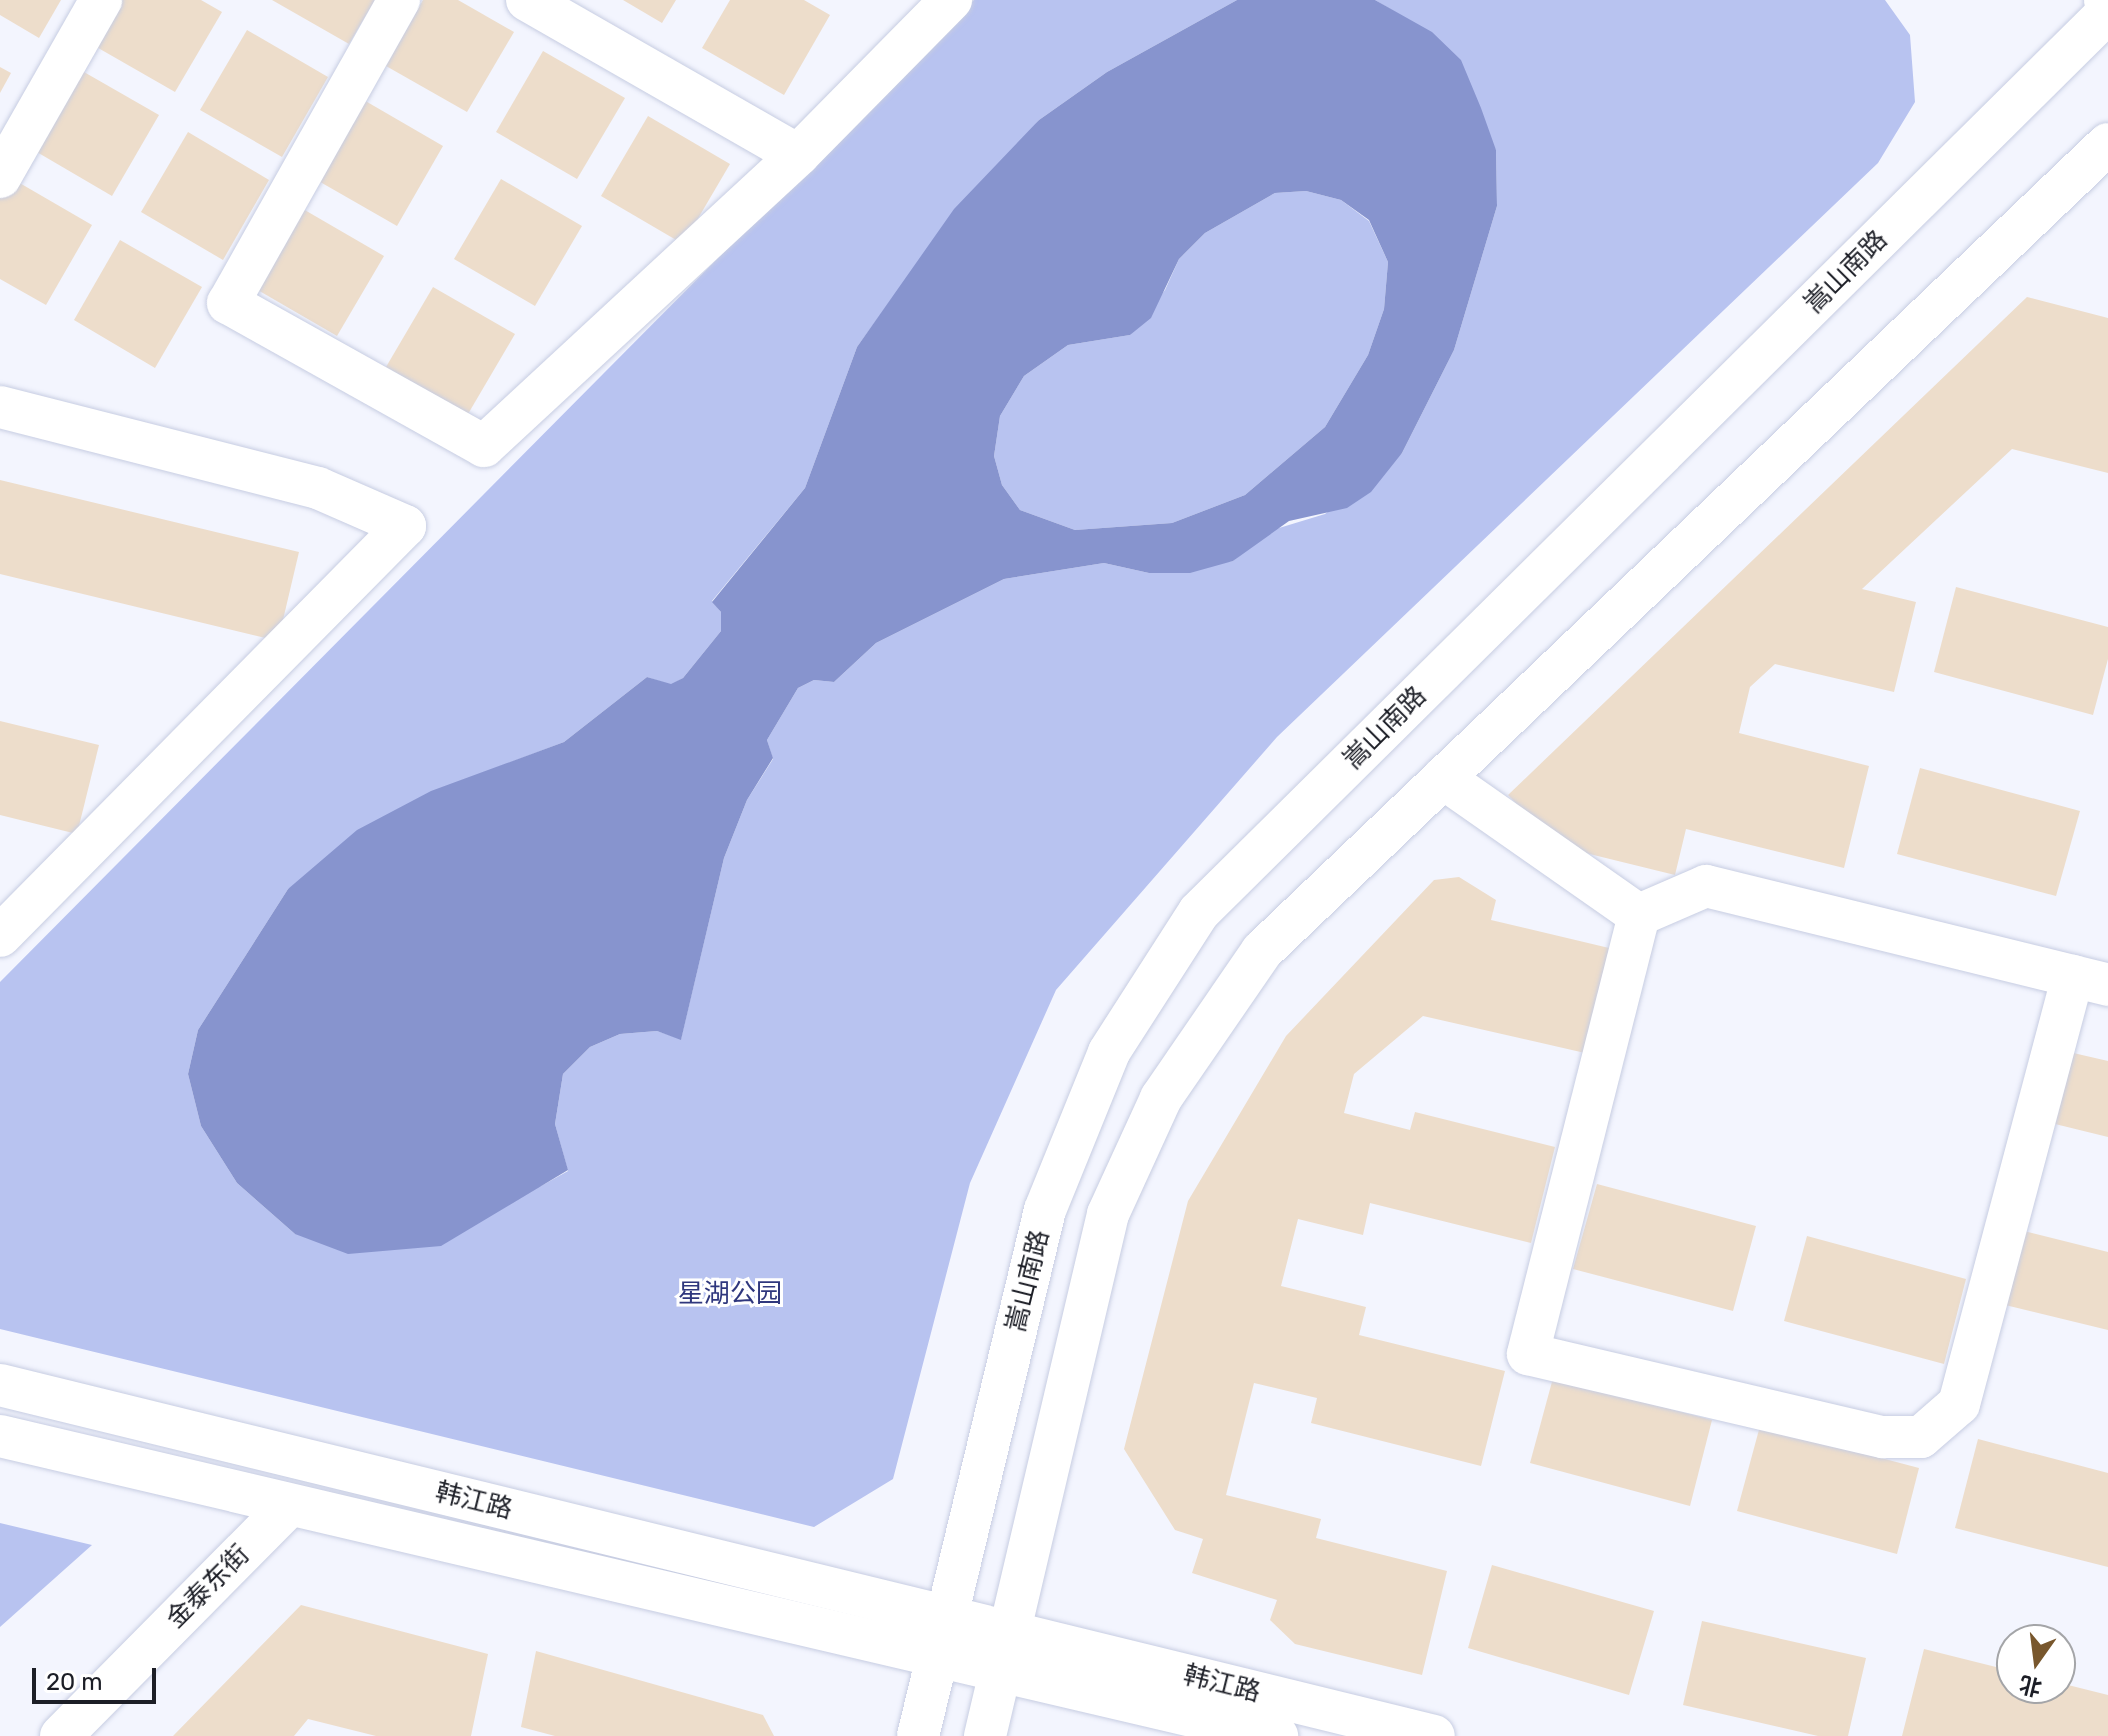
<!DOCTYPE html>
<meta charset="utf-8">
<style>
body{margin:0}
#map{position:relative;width:2108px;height:1736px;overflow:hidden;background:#f3f5fe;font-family:Rubik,"Noto Sans SC",sans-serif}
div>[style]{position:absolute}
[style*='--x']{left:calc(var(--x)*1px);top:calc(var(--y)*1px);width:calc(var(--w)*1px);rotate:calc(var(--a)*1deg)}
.green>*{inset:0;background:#b8c3f0}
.water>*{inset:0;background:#8794ce}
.building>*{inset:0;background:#edddcb}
.roads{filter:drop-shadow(0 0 2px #c7cde2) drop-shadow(0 0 2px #c7cde2)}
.minor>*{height:42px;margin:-21px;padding:0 21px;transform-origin:21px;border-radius:21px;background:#fff}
.major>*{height:44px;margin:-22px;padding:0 22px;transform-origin:22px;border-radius:22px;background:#fff}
span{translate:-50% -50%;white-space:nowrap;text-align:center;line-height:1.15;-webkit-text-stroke:6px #fff;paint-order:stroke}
.street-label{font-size:26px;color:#1c1e26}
.park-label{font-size:26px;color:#2f377d}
.north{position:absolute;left:1996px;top:1624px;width:80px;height:80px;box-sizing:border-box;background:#fff;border:2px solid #a4a5a8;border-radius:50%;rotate:194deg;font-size:22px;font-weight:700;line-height:32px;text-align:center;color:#1c1e26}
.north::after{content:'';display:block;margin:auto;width:28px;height:36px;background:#78572d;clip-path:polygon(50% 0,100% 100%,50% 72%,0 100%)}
.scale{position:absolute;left:32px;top:1668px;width:124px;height:36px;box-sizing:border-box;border:4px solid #1c1e26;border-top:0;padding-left:10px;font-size:24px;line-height:28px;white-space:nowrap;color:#1c1e26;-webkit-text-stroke:6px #fff;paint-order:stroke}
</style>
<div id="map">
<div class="green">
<i style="clip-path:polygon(974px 0,1237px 0,1107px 72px,1039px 120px,893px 297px,857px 347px,805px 488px,712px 601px,721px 612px,721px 631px,683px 678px,671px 685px,647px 677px,564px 742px,498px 767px,288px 889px,198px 1030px,188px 1074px,201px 1126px,237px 1183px,295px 1234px,541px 1186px,568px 1171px,555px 1124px,563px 1074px,590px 1047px,620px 1034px,657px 1031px,681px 1039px,724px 858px,747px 800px,773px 759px,767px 740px,798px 688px,814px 680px,834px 682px,876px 643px,1004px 579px,1104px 563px,1149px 573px,1233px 561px,1269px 531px,1325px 514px,1402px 453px,1454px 350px,1497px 206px,1496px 150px,1400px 15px,1375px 0,1885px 0,1910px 35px,1915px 102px,1878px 163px,1277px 737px,1056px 990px,970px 1183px,893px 1479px,814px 1527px,0 1329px,0 982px)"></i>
<i style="clip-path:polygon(1306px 191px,1341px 200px,1369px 221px,1388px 262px,1384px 309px,1368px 355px,1325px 427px,1245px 495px,1172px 523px,1075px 530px,1020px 510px,1002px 485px,994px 456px,1000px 416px,1024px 376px,1068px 345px,1130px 335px,1165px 290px,1179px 259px,1205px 233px,1275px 193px)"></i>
<i style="clip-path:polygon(0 1523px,92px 1545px,0 1627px)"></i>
</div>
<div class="water">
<i style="clip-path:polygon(evenodd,1237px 0,1375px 0,1432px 32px,1461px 60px,1481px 108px,1496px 150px,1497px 206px,1454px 350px,1402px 453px,1371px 492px,1347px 508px,1289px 521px,1233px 561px,1190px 573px,1149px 573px,1104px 563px,1004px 579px,876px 643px,834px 682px,814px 680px,798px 688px,767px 740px,773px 758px,747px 800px,724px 858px,681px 1040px,657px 1031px,620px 1034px,590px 1047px,563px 1074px,555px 1124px,568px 1170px,441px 1246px,348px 1254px,295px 1234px,237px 1183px,201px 1126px,188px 1074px,198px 1030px,288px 889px,357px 830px,431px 791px,564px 742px,647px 677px,671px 684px,683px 678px,721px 631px,721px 612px,712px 602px,805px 488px,857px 347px,954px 209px,1039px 120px,1107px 72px,1237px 0,1306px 191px,1341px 200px,1369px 220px,1388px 262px,1384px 309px,1368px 355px,1325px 427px,1245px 495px,1172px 523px,1075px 530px,1020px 510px,1002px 485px,994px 456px,1000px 416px,1024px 376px,1068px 345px,1130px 335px,1151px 318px,1179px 259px,1205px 233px,1275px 193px,1306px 191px)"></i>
</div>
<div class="building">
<i style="clip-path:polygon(0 0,61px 0,39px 38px,0 15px)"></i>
<i style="clip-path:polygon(119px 0,201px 0,222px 12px,175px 92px,93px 45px)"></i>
<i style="clip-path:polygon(272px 0,375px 0,349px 44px)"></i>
<i style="clip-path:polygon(423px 0,458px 0,514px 32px,467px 112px,386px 66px)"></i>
<i style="clip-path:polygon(623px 0,676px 0,662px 23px)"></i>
<i style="clip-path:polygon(730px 0,804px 0,830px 15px,784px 95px,702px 48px)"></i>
<i style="clip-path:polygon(247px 30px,328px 77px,282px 157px,200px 110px)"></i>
<i style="clip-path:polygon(543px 51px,625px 98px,577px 179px,496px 132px)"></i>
<i style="clip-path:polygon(0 67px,11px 73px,0 93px)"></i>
<i style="clip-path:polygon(77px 68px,159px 115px,112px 196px,30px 148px)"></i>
<i style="clip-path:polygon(362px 99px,443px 146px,397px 226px,315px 179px)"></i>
<i style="clip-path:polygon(648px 116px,730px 164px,683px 244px,601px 196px)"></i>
<i style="clip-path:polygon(188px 132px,269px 180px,223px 260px,141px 212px)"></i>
<i style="clip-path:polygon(11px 178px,92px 225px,46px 305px,0 279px,0 196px)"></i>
<i style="clip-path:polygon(501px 179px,582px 226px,535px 306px,454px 259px)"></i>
<i style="clip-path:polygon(303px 209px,384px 256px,337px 336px,256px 289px)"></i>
<i style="clip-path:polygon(120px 240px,202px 287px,155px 368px,74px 320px)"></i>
<i style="clip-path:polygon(433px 287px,515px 334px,468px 414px,386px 367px)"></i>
<i style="clip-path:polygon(2027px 297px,2108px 318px,2108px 473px,2012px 449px,1862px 589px,1916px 602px,1894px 692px,1775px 664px,1750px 687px,1739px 733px,1869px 766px,1844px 868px,1686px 829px,1675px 875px,1557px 846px,1508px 795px)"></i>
<i style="clip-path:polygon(0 480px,299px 552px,278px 641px,0 574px)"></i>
<i style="clip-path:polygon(1956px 587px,2108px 627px,2108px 659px,2093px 715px,1934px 672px)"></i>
<i style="clip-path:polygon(0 721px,99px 745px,77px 834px,0 815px)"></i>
<i style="clip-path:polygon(1920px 768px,2080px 811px,2056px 896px,1897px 854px)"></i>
<i style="clip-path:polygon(1459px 877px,1496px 900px,1491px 920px,1609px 948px,1585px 1053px,1423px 1016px,1354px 1074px,1344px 1113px,1410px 1130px,1415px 1112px,1555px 1147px,1531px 1243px,1370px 1203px,1363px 1235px,1298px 1219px,1281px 1286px,1366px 1307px,1359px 1335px,1505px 1371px,1481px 1466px,1311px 1423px,1317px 1398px,1254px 1383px,1226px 1495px,1321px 1519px,1316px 1538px,1447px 1571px,1422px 1675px,1295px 1644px,1270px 1620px,1277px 1600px,1192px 1573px,1203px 1539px,1175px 1530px,1124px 1449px,1188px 1201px,1286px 1036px,1434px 880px)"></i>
<i style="clip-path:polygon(2069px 1052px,2108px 1061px,2108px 1137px,2051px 1123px)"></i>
<i style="clip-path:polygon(1597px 1184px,1756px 1226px,1733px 1311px,1573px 1269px)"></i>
<i style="clip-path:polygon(2016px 1229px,2108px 1252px,2108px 1330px,1997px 1303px)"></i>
<i style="clip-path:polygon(1807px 1236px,1966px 1279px,1944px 1364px,1784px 1321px)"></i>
<i style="clip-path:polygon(1553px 1378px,1712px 1420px,1690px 1506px,1530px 1463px)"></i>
<i style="clip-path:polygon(1760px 1426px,1919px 1468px,1897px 1554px,1737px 1511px)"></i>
<i style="clip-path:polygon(1978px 1439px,2108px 1473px,2108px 1567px,1955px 1528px)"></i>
<i style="clip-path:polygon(1492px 1565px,1654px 1611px,1629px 1695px,1468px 1648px)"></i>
<i style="clip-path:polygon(301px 1605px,488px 1654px,471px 1736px,376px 1736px,308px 1719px,294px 1736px,173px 1736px)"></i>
<i style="clip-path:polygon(1702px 1621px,1866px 1658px,1848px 1736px,1818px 1736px,1683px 1705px)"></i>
<i style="clip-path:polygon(1924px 1649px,2012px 1671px,2012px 1688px,2060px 1688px,2060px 1683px,2108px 1695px,2108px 1736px,1902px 1736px)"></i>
<i style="clip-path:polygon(536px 1651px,763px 1715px,774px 1736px,555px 1736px,521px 1727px)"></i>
</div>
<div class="roads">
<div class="minor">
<i style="--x:399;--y:0;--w:348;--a:119.4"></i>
<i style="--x:228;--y:303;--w:293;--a:29.2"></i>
<i style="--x:484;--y:446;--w:428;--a:-42.8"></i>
<i style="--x:798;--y:155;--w:218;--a:-45.4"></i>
<i style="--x:527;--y:0;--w:312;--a:29.8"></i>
<i style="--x:0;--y:177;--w:204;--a:-60.3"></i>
<i style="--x:0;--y:407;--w:328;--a:14.3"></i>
<i style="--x:318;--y:488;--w:95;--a:23.6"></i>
<i style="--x:405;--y:526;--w:576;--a:134.65"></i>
<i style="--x:1443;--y:778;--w:239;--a:35"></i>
<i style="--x:1639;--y:915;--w:73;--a:-23.4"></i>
<i style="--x:1706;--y:886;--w:414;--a:13.8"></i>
<i style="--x:1639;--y:915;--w:453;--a:104.2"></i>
<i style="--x:1528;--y:1354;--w:365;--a:13.2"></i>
<i style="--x:1883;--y:1437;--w:38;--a:0"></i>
<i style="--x:1921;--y:1437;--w:50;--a:-41"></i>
<i style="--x:1959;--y:1404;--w:443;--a:-75.1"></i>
<i style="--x:0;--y:1385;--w:1476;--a:13.75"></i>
<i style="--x:0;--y:1436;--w:1312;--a:13.22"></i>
<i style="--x:61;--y:1736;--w:324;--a:-45.3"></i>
<i style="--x:918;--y:1736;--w:541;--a:-76.43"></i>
<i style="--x:1045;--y:1210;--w:170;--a:-67.9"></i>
<i style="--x:1109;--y:1052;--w:166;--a:-57.3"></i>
<i style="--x:1199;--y:912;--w:1279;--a:-44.71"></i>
<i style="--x:985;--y:1736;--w:536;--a:-76.74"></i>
<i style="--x:1108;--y:1214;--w:128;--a:-65.4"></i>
<i style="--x:1161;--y:1098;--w:178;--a:-55.5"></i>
<i style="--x:1262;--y:951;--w:1169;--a:-43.65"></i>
</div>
<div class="major">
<i style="--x:2106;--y:0;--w:2;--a:27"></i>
</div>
</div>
<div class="street-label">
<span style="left:1846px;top:272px;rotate:-45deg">嵩山南路</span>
<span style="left:1385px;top:728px;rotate:-45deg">嵩山南路</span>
<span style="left:1028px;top:1281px;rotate:-76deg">嵩山南路</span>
<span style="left:474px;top:1501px;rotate:14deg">韩江路</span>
<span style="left:208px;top:1587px;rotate:-45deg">金泰东街</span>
<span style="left:1222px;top:1684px;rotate:14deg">韩江路</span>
</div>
<div class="park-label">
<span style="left:730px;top:1294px">星湖公园</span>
</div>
<div class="north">北</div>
<div class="scale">20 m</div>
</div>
